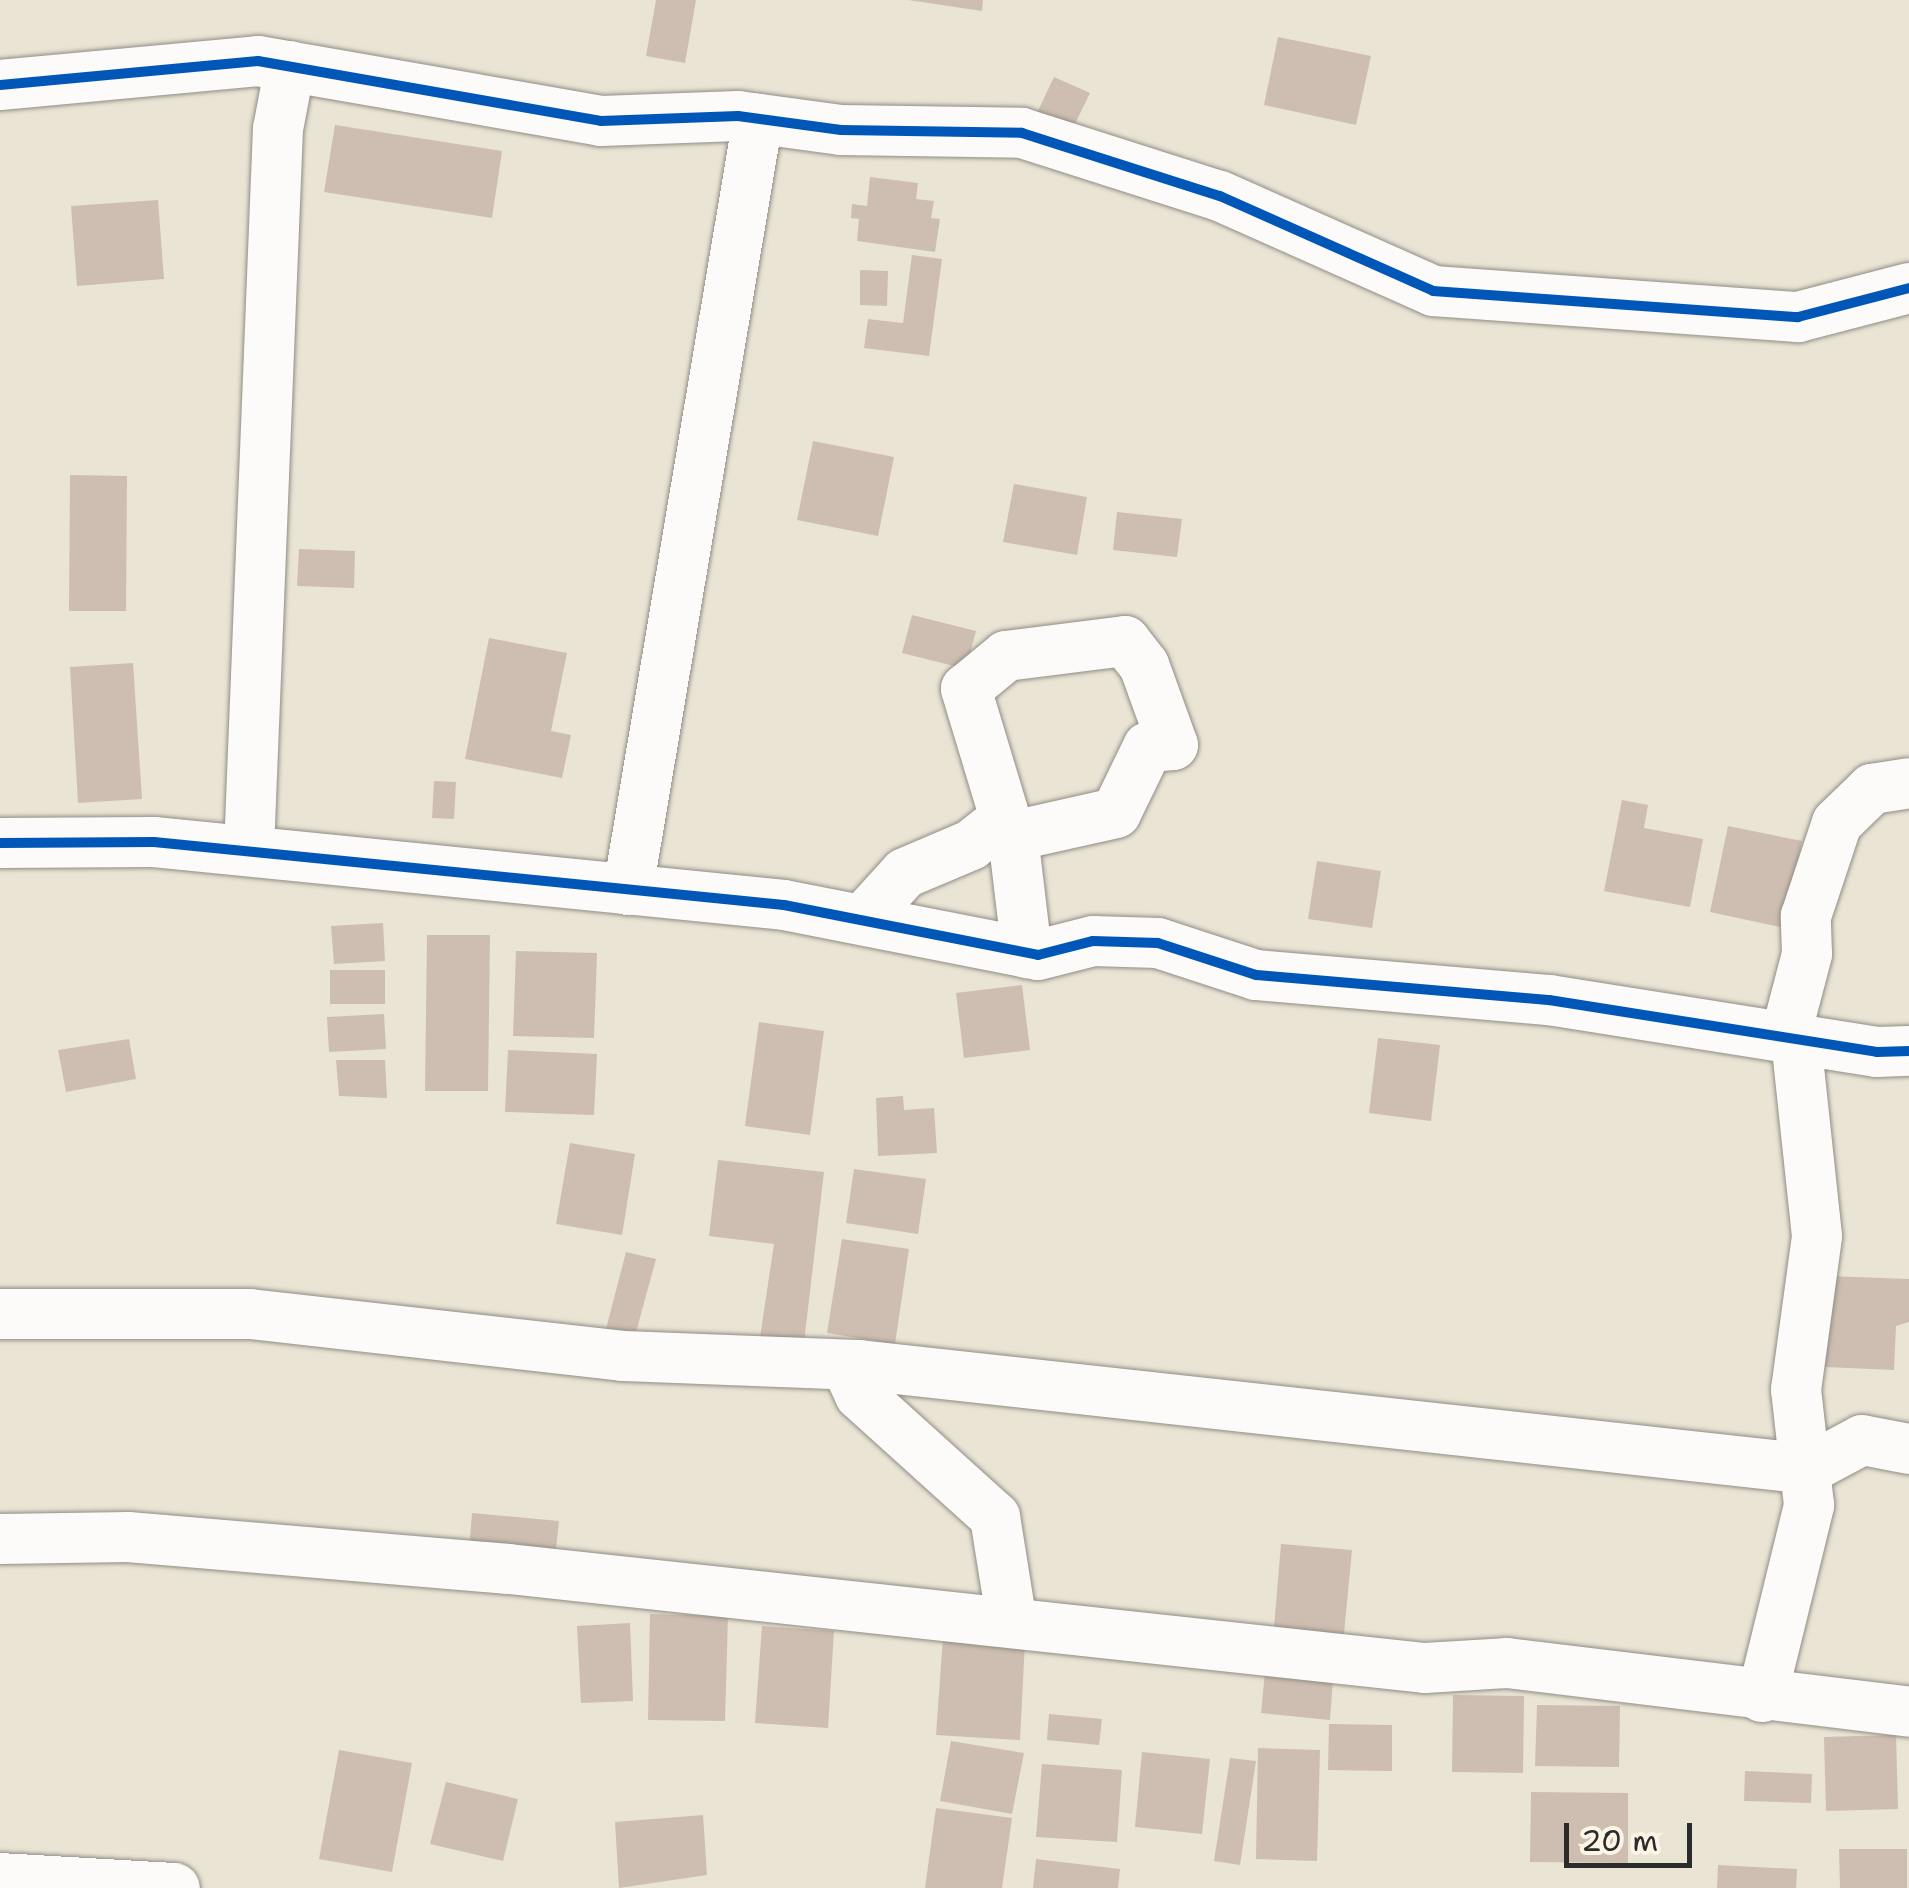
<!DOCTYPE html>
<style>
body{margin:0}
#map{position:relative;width:1909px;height:1888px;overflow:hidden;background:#eae4d5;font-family:"Shantell Sans",sans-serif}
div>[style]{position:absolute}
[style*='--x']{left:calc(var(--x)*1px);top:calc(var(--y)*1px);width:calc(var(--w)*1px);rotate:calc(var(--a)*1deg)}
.building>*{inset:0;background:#cebeb1}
.roads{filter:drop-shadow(0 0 2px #908d86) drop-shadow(0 0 2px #908d86)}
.minor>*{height:50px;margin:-25px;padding:0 25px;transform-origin:25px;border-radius:25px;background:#fcfbf9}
.cycleway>*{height:10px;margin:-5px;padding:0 5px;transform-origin:5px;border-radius:5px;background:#0057b8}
span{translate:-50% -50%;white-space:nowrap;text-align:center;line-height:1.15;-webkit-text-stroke:8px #fcf5e5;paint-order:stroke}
.scale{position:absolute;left:1564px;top:1823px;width:128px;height:45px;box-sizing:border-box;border:5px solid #2b2b2b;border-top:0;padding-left:12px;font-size:30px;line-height:35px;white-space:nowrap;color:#2b2b2b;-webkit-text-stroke:8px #fcf5e5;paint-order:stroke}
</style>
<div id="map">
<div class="building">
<i style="clip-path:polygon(656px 0,696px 0,685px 63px,646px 56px)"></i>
<i style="clip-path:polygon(908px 0,983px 0,982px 11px)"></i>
<i style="clip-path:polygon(1278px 37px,1371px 56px,1356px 125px,1264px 105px)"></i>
<i style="clip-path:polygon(1054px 77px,1090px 93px,1071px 132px,1036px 115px)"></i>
<i style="clip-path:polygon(335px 125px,502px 151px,492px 218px,324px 192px)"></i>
<i style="clip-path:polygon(870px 177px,918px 183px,916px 199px,934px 201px,931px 218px,940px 219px,935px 252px,857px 241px,859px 219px,851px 218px,852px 204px,867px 206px)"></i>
<i style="clip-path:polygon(158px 200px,164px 279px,77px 286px,71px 206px)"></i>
<i style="clip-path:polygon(912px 255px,942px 259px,929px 356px,864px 348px,868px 319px,903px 323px)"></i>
<i style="clip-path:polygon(860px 270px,888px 271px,887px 306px,860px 305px)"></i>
<i style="clip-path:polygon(813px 441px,894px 457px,878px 536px,797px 520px)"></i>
<i style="clip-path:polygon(70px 475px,127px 476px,126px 611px,69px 611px)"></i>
<i style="clip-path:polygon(1014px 484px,1087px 497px,1077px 555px,1003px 542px)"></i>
<i style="clip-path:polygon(1117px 512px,1182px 519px,1177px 557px,1113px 550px)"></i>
<i style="clip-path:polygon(299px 549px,355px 551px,354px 588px,297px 586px)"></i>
<i style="clip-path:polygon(912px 615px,976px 631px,966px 669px,902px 653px)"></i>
<i style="clip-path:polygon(489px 638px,567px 653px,551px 731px,571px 735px,562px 778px,465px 759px)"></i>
<i style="clip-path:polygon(133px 663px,142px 799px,78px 803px,70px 667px)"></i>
<i style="clip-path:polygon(434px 781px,456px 782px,454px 819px,432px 818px)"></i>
<i style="clip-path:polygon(1622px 800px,1648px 805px,1644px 828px,1703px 839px,1690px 907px,1604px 891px)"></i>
<i style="clip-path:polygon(1728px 826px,1802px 841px,1785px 928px,1710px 912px)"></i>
<i style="clip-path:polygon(1317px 861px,1381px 871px,1372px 928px,1308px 919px)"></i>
<i style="clip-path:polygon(383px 923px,385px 961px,334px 964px,331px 926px)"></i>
<i style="clip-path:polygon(427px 935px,490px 935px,488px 1091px,425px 1091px)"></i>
<i style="clip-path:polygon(516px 951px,597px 953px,594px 1038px,513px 1036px)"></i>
<i style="clip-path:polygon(330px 970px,385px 970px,385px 1004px,330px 1004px)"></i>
<i style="clip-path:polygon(1022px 985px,1030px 1050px,964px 1058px,956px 993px)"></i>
<i style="clip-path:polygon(384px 1014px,386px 1049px,329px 1052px,327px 1017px)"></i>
<i style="clip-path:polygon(759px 1022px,824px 1031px,810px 1135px,745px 1126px)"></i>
<i style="clip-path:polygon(1378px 1038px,1440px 1045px,1431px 1121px,1369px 1113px)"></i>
<i style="clip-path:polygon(129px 1039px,136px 1079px,66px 1092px,58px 1050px)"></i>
<i style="clip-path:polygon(508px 1050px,597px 1054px,594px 1115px,505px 1112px)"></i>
<i style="clip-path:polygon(336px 1060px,385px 1060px,387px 1098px,339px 1096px)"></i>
<i style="clip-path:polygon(903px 1096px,904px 1110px,934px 1108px,937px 1153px,878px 1156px,876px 1098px)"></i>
<i style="clip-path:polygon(570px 1143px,635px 1154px,622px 1235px,556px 1224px)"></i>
<i style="clip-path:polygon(718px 1160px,824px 1172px,803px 1351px,759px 1344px,774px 1244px,709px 1236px)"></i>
<i style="clip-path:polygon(854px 1169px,926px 1179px,918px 1234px,846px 1223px)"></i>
<i style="clip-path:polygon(842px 1239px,909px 1249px,895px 1344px,827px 1333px)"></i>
<i style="clip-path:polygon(626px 1252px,656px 1259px,635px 1336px,606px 1329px)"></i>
<i style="clip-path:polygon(1828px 1276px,1909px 1279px,1909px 1322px,1896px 1326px,1894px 1370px,1825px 1367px)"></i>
<i style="clip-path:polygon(472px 1513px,559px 1521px,555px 1559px,469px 1551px)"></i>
<i style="clip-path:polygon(1281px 1544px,1352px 1550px,1343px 1644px,1273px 1639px)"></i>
<i style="clip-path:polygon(650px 1614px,728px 1616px,725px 1721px,648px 1720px)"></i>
<i style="clip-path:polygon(630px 1623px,633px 1701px,581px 1703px,577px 1626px)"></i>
<i style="clip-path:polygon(762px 1626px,834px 1631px,828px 1728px,755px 1723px)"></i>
<i style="clip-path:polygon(943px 1637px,1025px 1642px,1020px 1740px,936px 1735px)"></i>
<i style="clip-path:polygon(1265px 1672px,1333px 1679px,1330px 1720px,1261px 1713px)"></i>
<i style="clip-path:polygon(1453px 1695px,1524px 1696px,1523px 1773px,1452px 1772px)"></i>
<i style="clip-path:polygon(1537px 1705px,1620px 1706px,1619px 1767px,1535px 1766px)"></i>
<i style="clip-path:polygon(1049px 1714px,1102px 1719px,1099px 1745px,1047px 1740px)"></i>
<i style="clip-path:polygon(1329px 1724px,1392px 1725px,1392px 1771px,1328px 1770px)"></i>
<i style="clip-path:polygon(1896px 1735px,1898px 1809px,1826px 1811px,1824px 1737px)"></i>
<i style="clip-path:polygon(951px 1741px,1024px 1753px,1012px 1814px,940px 1801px)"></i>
<i style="clip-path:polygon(1258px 1748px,1320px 1750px,1317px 1861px,1256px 1859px)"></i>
<i style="clip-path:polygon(339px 1750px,412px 1763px,392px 1872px,319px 1859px)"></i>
<i style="clip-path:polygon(1142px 1752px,1210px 1759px,1202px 1834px,1135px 1827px)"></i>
<i style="clip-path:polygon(1230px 1758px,1256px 1761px,1240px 1865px,1214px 1861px)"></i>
<i style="clip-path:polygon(1042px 1764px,1122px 1770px,1117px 1842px,1036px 1837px)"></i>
<i style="clip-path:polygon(1745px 1771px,1812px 1774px,1811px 1803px,1744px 1801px)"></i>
<i style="clip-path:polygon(446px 1782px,518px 1799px,503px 1861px,430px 1844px)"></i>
<i style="clip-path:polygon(1531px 1792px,1628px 1793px,1628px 1863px,1530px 1862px)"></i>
<i style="clip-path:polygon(936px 1808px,1012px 1818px,1002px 1888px,925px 1888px)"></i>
<i style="clip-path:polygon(703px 1815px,707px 1875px,619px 1888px,615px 1822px)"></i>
<i style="clip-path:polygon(1839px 1849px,1907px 1849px,1907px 1888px,1840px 1888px)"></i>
<i style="clip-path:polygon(1036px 1859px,1120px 1869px,1118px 1888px,1033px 1888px)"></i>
<i style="clip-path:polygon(1718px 1865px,1797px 1869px,1796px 1888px,1717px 1888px)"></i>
</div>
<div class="roads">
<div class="minor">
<i style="--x:0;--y:85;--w:259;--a:-5.3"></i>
<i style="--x:258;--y:61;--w:348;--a:9.9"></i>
<i style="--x:601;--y:121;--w:137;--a:-2.1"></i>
<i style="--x:738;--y:116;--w:104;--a:7.7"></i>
<i style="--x:841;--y:130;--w:181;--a:0.9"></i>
<i style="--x:1022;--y:133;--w:208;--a:17.7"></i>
<i style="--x:1220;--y:196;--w:233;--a:24"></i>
<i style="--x:1433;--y:291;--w:366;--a:4.1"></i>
<i style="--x:1798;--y:317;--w:115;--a:-14.6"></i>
<i style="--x:0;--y:843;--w:154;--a:-0.4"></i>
<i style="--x:154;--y:842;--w:633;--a:5.71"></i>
<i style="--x:784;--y:905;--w:259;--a:11.1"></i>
<i style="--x:1038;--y:955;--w:57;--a:-14.3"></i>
<i style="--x:1093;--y:941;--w:65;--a:1.8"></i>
<i style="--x:1158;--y:943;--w:103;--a:18.1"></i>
<i style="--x:1256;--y:975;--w:294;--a:4.9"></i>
<i style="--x:1549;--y:1000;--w:332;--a:9"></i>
<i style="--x:1877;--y:1052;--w:32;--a:-2"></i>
<i style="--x:249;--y:850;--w:722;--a:-87.7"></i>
<i style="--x:278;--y:129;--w:64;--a:-79.2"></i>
<i style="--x:628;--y:890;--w:782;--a:-80.43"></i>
<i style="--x:863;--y:919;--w:62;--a:-47.6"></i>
<i style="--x:905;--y:873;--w:72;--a:-23"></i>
<i style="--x:971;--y:845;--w:43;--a:-38.5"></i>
<i style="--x:1005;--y:818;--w:135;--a:-106.8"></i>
<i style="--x:966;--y:689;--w:52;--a:-39.5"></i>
<i style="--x:1006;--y:656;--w:120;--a:-7.2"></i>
<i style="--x:1125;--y:641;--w:31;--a:52"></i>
<i style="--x:1144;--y:665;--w:85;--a:70.1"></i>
<i style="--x:1173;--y:745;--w:25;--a:175"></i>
<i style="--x:1148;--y:747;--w:73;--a:115.9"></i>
<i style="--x:1116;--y:813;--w:106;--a:167.4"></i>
<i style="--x:1013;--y:836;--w:118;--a:83.2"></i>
<i style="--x:1785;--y:1038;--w:87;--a:-75.3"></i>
<i style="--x:1807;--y:954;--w:38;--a:-92"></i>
<i style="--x:1806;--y:916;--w:98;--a:-71.6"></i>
<i style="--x:1837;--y:823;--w:49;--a:-44.2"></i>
<i style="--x:1872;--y:789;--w:37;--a:-9"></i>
<i style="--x:0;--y:1314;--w:250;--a:0"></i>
<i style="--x:250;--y:1314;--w:375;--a:6.4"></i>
<i style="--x:623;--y:1356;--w:236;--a:2.2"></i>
<i style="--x:859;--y:1365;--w:955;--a:6.25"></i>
<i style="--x:1808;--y:1469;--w:61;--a:-28.2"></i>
<i style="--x:1862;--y:1440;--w:48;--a:10.8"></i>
<i style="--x:846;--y:1365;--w:33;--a:65"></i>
<i style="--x:860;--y:1395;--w:182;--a:42.1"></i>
<i style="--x:995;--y:1517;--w:107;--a:80.9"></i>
<i style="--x:0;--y:1539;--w:128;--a:-0.9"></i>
<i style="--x:128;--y:1537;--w:382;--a:4.8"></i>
<i style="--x:509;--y:1569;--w:921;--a:6.17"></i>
<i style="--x:1425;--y:1668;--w:82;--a:-3.5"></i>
<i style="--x:1507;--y:1663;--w:405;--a:6.9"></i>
<i style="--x:1762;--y:1697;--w:198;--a:-76.2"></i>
<i style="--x:1809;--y:1505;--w:116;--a:-96.4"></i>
<i style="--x:1796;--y:1390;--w:155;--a:-82.2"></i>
<i style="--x:1817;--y:1236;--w:198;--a:-96.1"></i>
<i style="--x:0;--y:1878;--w:175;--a:3.3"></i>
</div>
</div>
<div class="cycleway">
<i style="--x:0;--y:85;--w:259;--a:-5.3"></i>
<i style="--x:258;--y:61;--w:348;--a:9.9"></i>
<i style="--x:601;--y:121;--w:137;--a:-2.1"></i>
<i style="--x:738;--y:116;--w:104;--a:7.7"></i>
<i style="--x:841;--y:130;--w:181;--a:0.9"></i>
<i style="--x:1022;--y:133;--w:208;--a:17.7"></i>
<i style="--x:1220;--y:196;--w:233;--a:24"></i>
<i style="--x:1433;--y:291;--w:366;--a:4.1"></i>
<i style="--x:1798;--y:317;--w:115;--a:-14.6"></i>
<i style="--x:0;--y:843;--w:154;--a:-0.4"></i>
<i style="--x:154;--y:842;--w:633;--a:5.71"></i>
<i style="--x:784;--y:905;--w:259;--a:11.1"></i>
<i style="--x:1038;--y:955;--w:57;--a:-14.3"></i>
<i style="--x:1093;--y:941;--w:65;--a:1.8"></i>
<i style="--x:1158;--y:943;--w:103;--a:18.1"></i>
<i style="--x:1256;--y:975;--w:294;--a:4.9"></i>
<i style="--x:1549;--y:1000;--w:332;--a:9"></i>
<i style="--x:1877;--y:1052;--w:32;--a:-2"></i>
</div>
<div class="scale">20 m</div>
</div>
